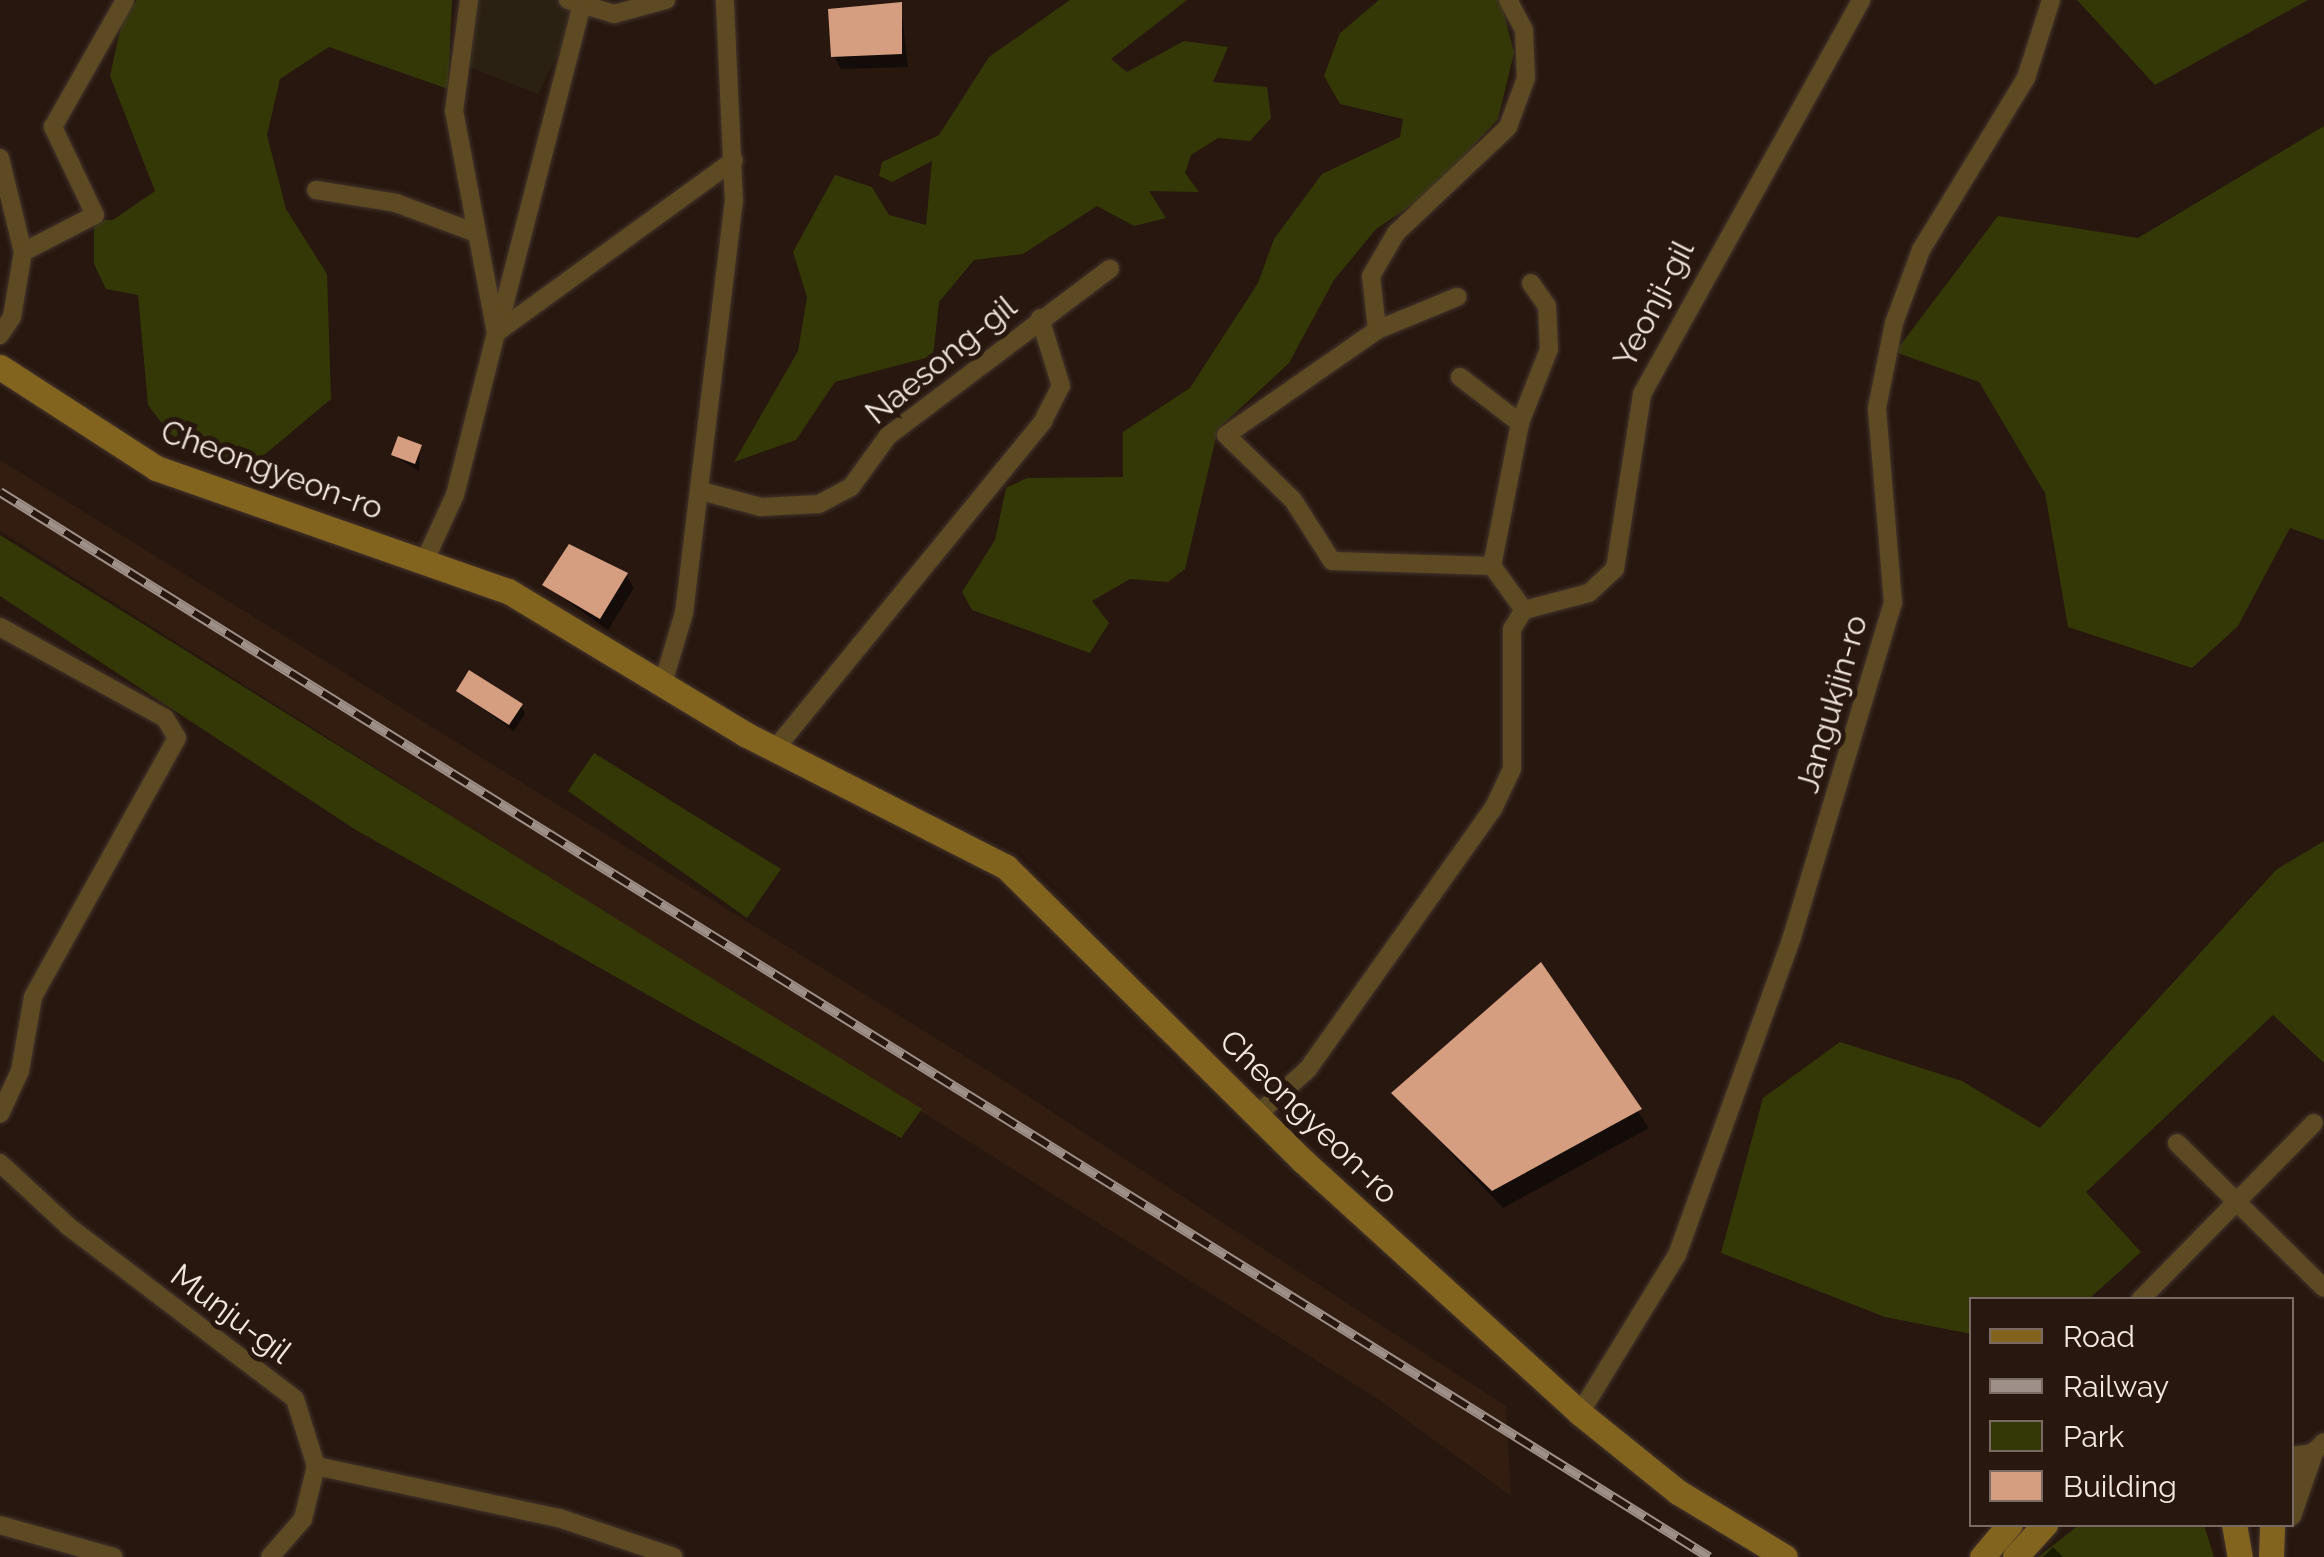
<!DOCTYPE html>
<style>
body{margin:0}
#map{position:relative;width:2324px;height:1557px;overflow:hidden;background:#27170f;font-family:Raleway,sans-serif}
div>[style]{position:absolute}
[style*='--x']{left:calc(var(--x)*1px);top:calc(var(--y)*1px);width:calc(var(--w)*1px);rotate:calc(var(--a)*1deg)}
.built>*{inset:0;background:#321d10}
.education>*{inset:0;background:#2b2112}
.green>*{inset:0;background:#343807}
.shadow>*{inset:0;background:#0007}
.building>*{inset:0;background:#d59e80}
.roads{filter:drop-shadow(0 0 2px #44342c) drop-shadow(0 0 2px #44342c)}
.street>*{height:18px;margin:-9px;padding:0 9px;transform-origin:9px;border-radius:9px;background:#5e4a22}
.secondary>*{height:25px;margin:-12.5px;padding:0 12.5px;transform-origin:12.5px;border-radius:12.5px;background:#83641e}
.rail>*{height:10px;margin-top:-5px;transform-origin:0;background:repeating-linear-gradient(90deg,#27170f 0 19px,#9e9089 0 38px);box-sizing:border-box;border-block:2px solid #9e9089}
span{translate:-50% -50%;white-space:nowrap;text-align:center;line-height:1.15;-webkit-text-stroke:10px #27170f;paint-order:stroke}
.street-label{font-size:32px;color:#f3e7e1}
.legend{position:absolute;left:1969px;top:1297px;width:325px;height:230px;box-sizing:border-box;background:#27170f;border:2px solid #796a63;margin:0;padding:12px 18px;list-style:none;font-size:30px;color:#f3e7e1}
.legend li{display:flex;align-items:center;gap:20px;height:50px}
.legend b{width:50px;border:2px solid #796a63}
</style>
<div id="map">
<div class="built">
<i style="clip-path:polygon(0 460px,992px 1073px,1506px 1406px,1511px 1496px,1379px 1400px,0 531px)"></i>
</div>
<div class="education">
<i style="clip-path:polygon(476px 0,586px 0,538px 94px,467px 66px)"></i>
</div>
<div class="green">
<i style="clip-path:polygon(137px 0,452px 0,448px 89px,329px 47px,280px 79px,267px 135px,286px 209px,327px 274px,331px 399px,245px 471px,170px 434px,148px 405px,138px 295px,106px 289px,94px 264px,94px 220px,113px 220px,155px 191px,110px 76px,122px 21px)"></i>
<i style="clip-path:polygon(1070px 0,1187px 0,1111px 59px,1127px 72px,1184px 41px,1228px 47px,1213px 82px,1267px 87px,1271px 118px,1250px 141px,1218px 138px,1191px 155px,1185px 173px,1199px 192px,1149px 191px,1166px 218px,1134px 226px,1097px 206px,1023px 254px,974px 260px,939px 302px,933px 356px,835px 382px,796px 440px,734px 462px,798px 351px,807px 297px,793px 252px,835px 175px,872px 187px,889px 215px,926px 225px,932px 161px,892px 182px,879px 176px,882px 162px,939px 135px,989px 57px)"></i>
<i style="clip-path:polygon(1379px 0,1501px 0,1514px 53px,1498px 119px,1427px 195px,1376px 229px,1334px 280px,1289px 363px,1218px 429px,1185px 569px,1168px 582px,1130px 579px,1092px 601px,1109px 623px,1090px 653px,972px 610px,962px 592px,995px 540px,1006px 488px,1027px 478px,1123px 477px,1123px 432px,1190px 388px,1258px 283px,1274px 239px,1322px 174px,1400px 137px,1403px 119px,1340px 104px,1324px 76px,1340px 33px)"></i>
<i style="clip-path:polygon(2077px 0,2308px 0,2155px 85px)"></i>
<i style="clip-path:polygon(2324px 126px,2324px 540px,2290px 528px,2238px 626px,2192px 668px,2068px 627px,2045px 493px,1979px 382px,1895px 352px,1998px 216px,2138px 238px)"></i>
<i style="clip-path:polygon(0 535px,922px 1109px,901px 1138px,356px 830px,0 596px)"></i>
<i style="clip-path:polygon(594px 753px,781px 869px,747px 918px,568px 791px)"></i>
<i style="clip-path:polygon(2324px 841px,2324px 1063px,2273px 1015px,2086px 1192px,2141px 1252px,2089px 1299px,1972px 1300px,1971px 1334px,1885px 1317px,1721px 1253px,1763px 1098px,1840px 1042px,1962px 1081px,2040px 1128px,2277px 869px)"></i>
<i style="clip-path:polygon(2079px 1525px,2204px 1525px,2214px 1557px,2038px 1557px)"></i>
</div>
<div class="shadow">
<i style="clip-path:polygon(901px 5px,908px 67px,841px 69px,834px 56px)"></i>
<i style="clip-path:polygon(420px 447px,419px 471px,393px 455px)"></i>
<i style="clip-path:polygon(626px 575px,634px 588px,608px 630px,545px 585px)"></i>
<i style="clip-path:polygon(458px 691px,521px 706px,525px 714px,514px 731px)"></i>
<i style="clip-path:polygon(1540px 965px,1649px 1128px,1503px 1208px,1395px 1094px)"></i>
<i style="clip-path:polygon(2053px 1547px,2063px 1557px,2043px 1557px)"></i>
</div>
<div class="building">
<i style="clip-path:polygon(902px 2px,902px 54px,831px 57px,828px 9px)"></i>
<i style="clip-path:polygon(398px 436px,422px 445px,415px 464px,391px 455px)"></i>
<i style="clip-path:polygon(569px 544px,628px 573px,600px 619px,542px 585px)"></i>
<i style="clip-path:polygon(469px 670px,523px 704px,509px 725px,456px 691px)"></i>
<i style="clip-path:polygon(1541px 962px,1642px 1109px,1492px 1191px,1391px 1093px)"></i>
</div>
<div class="roads">
<div class="street">
<i style="--x:568;--y:0;--w:48;--a:16.9"></i>
<i style="--x:614;--y:14;--w:54;--a:-15.1"></i>
<i style="--x:0;--y:158;--w:97;--a:76.3"></i>
<i style="--x:23;--y:252;--w:66;--a:99.6"></i>
<i style="--x:12;--y:317;--w:22;--a:124"></i>
<i style="--x:316;--y:190;--w:81;--a:9.2"></i>
<i style="--x:396;--y:203;--w:85;--a:20.6"></i>
<i style="--x:23;--y:252;--w:81;--a:-27.2"></i>
<i style="--x:95;--y:215;--w:98;--a:-115.5"></i>
<i style="--x:53;--y:127;--w:146;--a:-60.4"></i>
<i style="--x:1377;--y:330;--w:54;--a:-96.3"></i>
<i style="--x:1371;--y:276;--w:50;--a:-59.8"></i>
<i style="--x:1396;--y:233;--w:154;--a:-43.4"></i>
<i style="--x:1508;--y:127;--w:52;--a:-69.8"></i>
<i style="--x:1526;--y:78;--w:48;--a:-92.4"></i>
<i style="--x:1524;--y:30;--w:34;--a:-118"></i>
<i style="--x:496;--y:333;--w:294;--a:-36"></i>
<i style="--x:497;--y:333;--w:335;--a:-75.5"></i>
<i style="--x:1460;--y:377;--w:76;--a:37.5"></i>
<i style="--x:701;--y:491;--w:62;--a:14.9"></i>
<i style="--x:761;--y:507;--w:58;--a:-3"></i>
<i style="--x:819;--y:504;--w:36;--a:-28"></i>
<i style="--x:851;--y:487;--w:63;--a:-54"></i>
<i style="--x:888;--y:436;--w:278;--a:-37"></i>
<i style="--x:426;--y:558;--w:69;--a:-65.3"></i>
<i style="--x:455;--y:495;--w:167;--a:-75.8"></i>
<i style="--x:496;--y:333;--w:226;--a:-100.7"></i>
<i style="--x:454;--y:111;--w:112;--a:-82.3"></i>
<i style="--x:1492;--y:566;--w:146;--a:-78.9"></i>
<i style="--x:1520;--y:423;--w:79;--a:-68.6"></i>
<i style="--x:1549;--y:349;--w:43;--a:-92.7"></i>
<i style="--x:1547;--y:306;--w:28;--a:-125"></i>
<i style="--x:1524;--y:610;--w:67;--a:-14.7"></i>
<i style="--x:1589;--y:593;--w:35;--a:-43"></i>
<i style="--x:1615;--y:569;--w:177;--a:-81.2"></i>
<i style="--x:1642;--y:394;--w:451;--a:-60.9"></i>
<i style="--x:0;--y:627;--w:188;--a:28.9"></i>
<i style="--x:165;--y:718;--w:23;--a:59"></i>
<i style="--x:177;--y:738;--w:296;--a:119.1"></i>
<i style="--x:33;--y:997;--w:75;--a:100"></i>
<i style="--x:20;--y:1071;--w:47;--a:114.9"></i>
<i style="--x:663;--y:683;--w:73;--a:-73.3"></i>
<i style="--x:684;--y:613;--w:414;--a:-83.1"></i>
<i style="--x:734;--y:202;--w:202;--a:-92.6"></i>
<i style="--x:775;--y:749;--w:424;--a:-50.7"></i>
<i style="--x:1043;--y:421;--w:39;--a:-63"></i>
<i style="--x:1061;--y:386;--w:71;--a:-107.2"></i>
<i style="--x:1257;--y:1115;--w:69;--a:-42"></i>
<i style="--x:1308;--y:1069;--w:321;--a:-54.6"></i>
<i style="--x:1494;--y:807;--w:42;--a:-64.7"></i>
<i style="--x:1512;--y:769;--w:140;--a:-90"></i>
<i style="--x:1512;--y:629;--w:22;--a:-58"></i>
<i style="--x:1524;--y:610;--w:54;--a:-126"></i>
<i style="--x:1492;--y:566;--w:160;--a:-178.2"></i>
<i style="--x:1332;--y:561;--w:72;--a:-122.6"></i>
<i style="--x:1293;--y:500;--w:93;--a:-135.9"></i>
<i style="--x:1226;--y:435;--w:184;--a:-34.8"></i>
<i style="--x:1377;--y:330;--w:87;--a:-22.4"></i>
<i style="--x:2177;--y:1143;--w:206;--a:44.6"></i>
<i style="--x:0;--y:1163;--w:93;--a:42.8"></i>
<i style="--x:68;--y:1226;--w:285;--a:37.3"></i>
<i style="--x:295;--y:1399;--w:70;--a:72.6"></i>
<i style="--x:316;--y:1466;--w:55;--a:103.8"></i>
<i style="--x:303;--y:1519;--w:50;--a:131"></i>
<i style="--x:2140;--y:1300;--w:248;--a:-45.5"></i>
<i style="--x:1580;--y:1413;--w:185;--a:-58.5"></i>
<i style="--x:1677;--y:1255;--w:338;--a:-70.1"></i>
<i style="--x:1792;--y:937;--w:349;--a:-73.2"></i>
<i style="--x:1893;--y:603;--w:196;--a:-94.7"></i>
<i style="--x:1877;--y:408;--w:87;--a:-78.7"></i>
<i style="--x:1894;--y:323;--w:78;--a:-69.7"></i>
<i style="--x:1921;--y:250;--w:202;--a:-58.6"></i>
<i style="--x:2026;--y:78;--w:82;--a:-72.2"></i>
<i style="--x:2292;--y:1456;--w:22;--a:-8"></i>
<i style="--x:2314;--y:1453;--w:67;--a:109.2"></i>
<i style="--x:316;--y:1466;--w:249;--a:12.1"></i>
<i style="--x:559;--y:1518;--w:121;--a:18.7"></i>
<i style="--x:2292;--y:1474;--w:45;--a:-45"></i>
<i style="--x:0;--y:1525;--w:118;--a:15.7"></i>
</div>
<div class="secondary">
<i style="--x:0;--y:367;--w:186;--a:32.9"></i>
<i style="--x:156;--y:468;--w:373;--a:19.3"></i>
<i style="--x:508;--y:591;--w:277;--a:31.1"></i>
<i style="--x:745;--y:734;--w:293;--a:27"></i>
<i style="--x:1006;--y:867;--w:418;--a:44.7"></i>
<i style="--x:1303;--y:1161;--w:374;--a:42.3"></i>
<i style="--x:1580;--y:1413;--w:126;--a:38.9"></i>
<i style="--x:1678;--y:1492;--w:125;--a:31.3"></i>
<i style="--x:2234;--y:1524;--w:34;--a:80"></i>
<i style="--x:1982;--y:1557;--w:43;--a:-49.7"></i>
<i style="--x:2015;--y:1557;--w:45;--a:-47.7"></i>
<i style="--x:2271;--y:1557;--w:33;--a:-88"></i>
</div>
</div>
<div class="rail">
<i style="--x:0;--y:492;--w:2014;--a:31.93"></i>
</div>
<div class="street-label">
<span style="left:1654px;top:304px;rotate:-63deg">Yeonji-gil</span>
<span style="left:941px;top:360px;rotate:-39deg">Naesong-gil</span>
<span style="left:272px;top:470px;rotate:20deg">Cheongyeon-ro</span>
<span style="left:1832px;top:704px;rotate:-74deg">Jangukjin-ro</span>
<span style="left:1309px;top:1117px;rotate:44deg">Cheongyeon-ro</span>
<span style="left:231px;top:1314px;rotate:37deg">Munju-gil</span>
</div>
<ul class="legend">
<li><b style="height:12px;background:#83641e"></b>Road</li>
<li><b style="height:12px;background:#9e9089"></b>Railway</li>
<li><b style="height:28px;background:#343807"></b>Park</li>
<li><b style="height:28px;background:#d59e80"></b>Building</li>
</ul>
</div>
